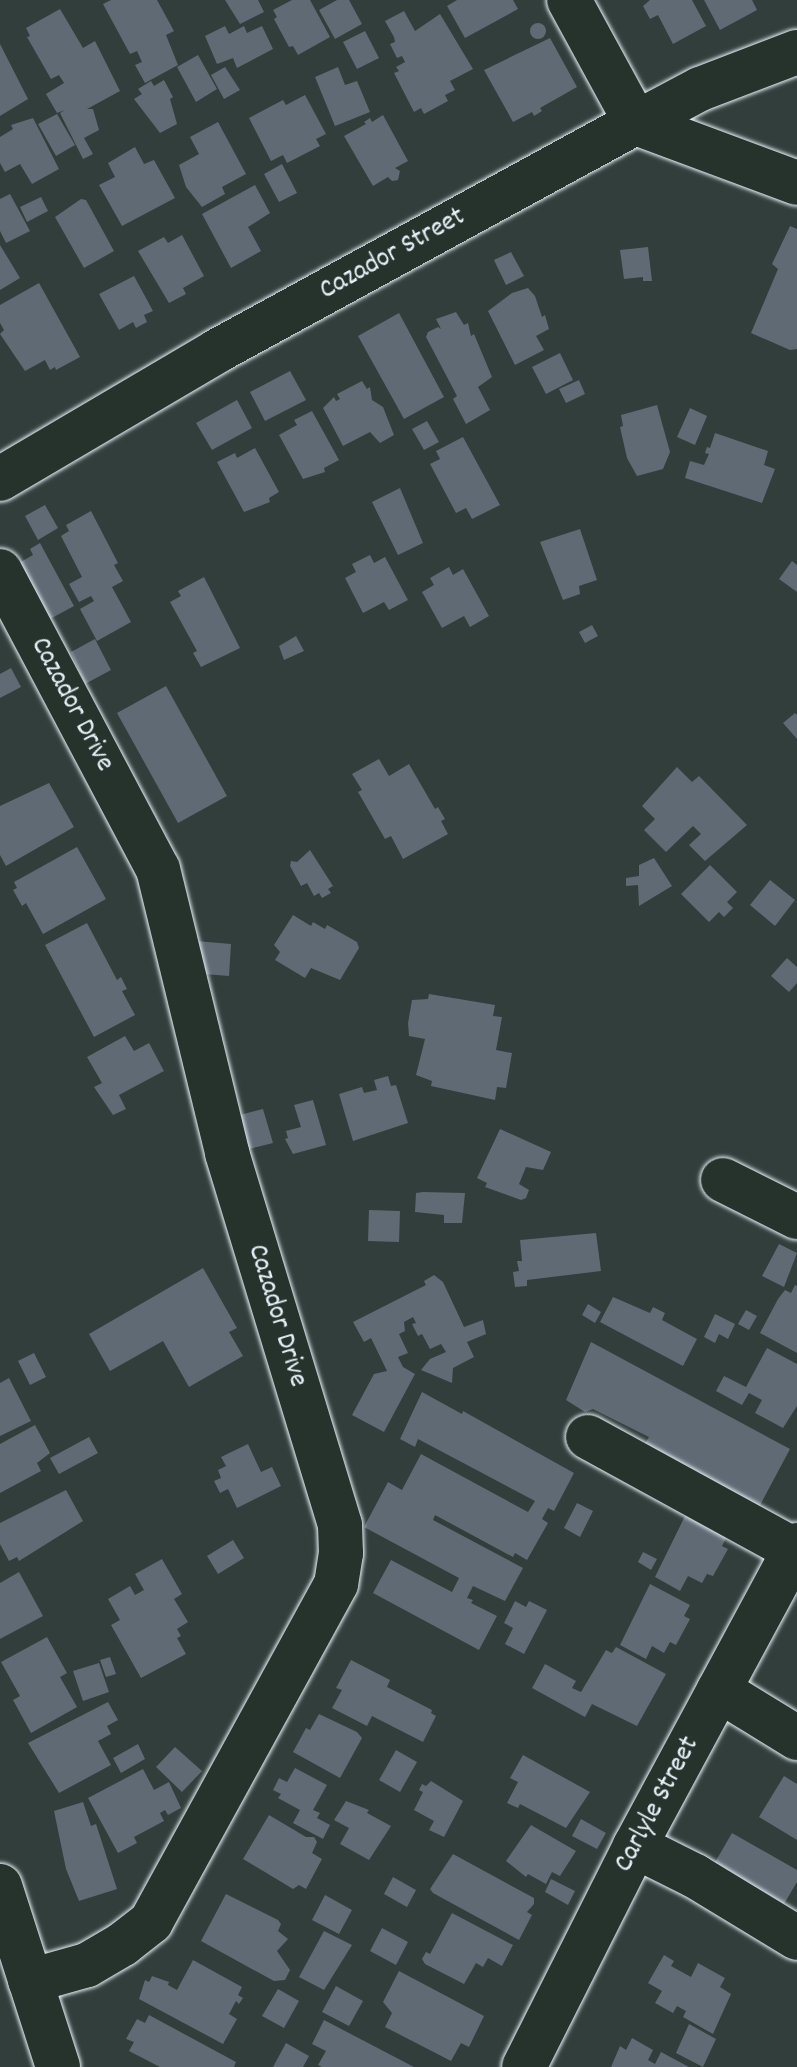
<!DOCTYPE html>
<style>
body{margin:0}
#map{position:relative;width:797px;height:2067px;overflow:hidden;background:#313e3b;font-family:Dekko,sans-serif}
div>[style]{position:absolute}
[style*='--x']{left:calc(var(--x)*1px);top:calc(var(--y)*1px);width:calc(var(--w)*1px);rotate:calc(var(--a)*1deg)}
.building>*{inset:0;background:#5f6a74}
.round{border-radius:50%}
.roads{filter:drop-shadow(0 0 2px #e8f1f8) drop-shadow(0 0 2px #e8f1f8)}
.minor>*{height:44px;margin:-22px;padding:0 22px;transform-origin:22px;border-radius:22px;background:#26332d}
span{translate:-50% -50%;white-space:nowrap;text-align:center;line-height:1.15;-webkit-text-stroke:6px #26332d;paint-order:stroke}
.street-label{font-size:28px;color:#e8f1f8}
</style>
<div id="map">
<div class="building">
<i style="clip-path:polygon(111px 0,157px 0,174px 31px,166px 35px,178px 65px,145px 83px,135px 65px,142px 62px,137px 51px,130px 54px,103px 4px)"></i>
<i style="clip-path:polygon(225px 0,258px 0,264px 12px,240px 24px)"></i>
<i style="clip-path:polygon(292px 0,310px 0,330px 37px,298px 55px,293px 46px,289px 47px,274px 19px,277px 17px,273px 10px)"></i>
<i style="clip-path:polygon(337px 0,349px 0,362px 24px,335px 39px,319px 10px)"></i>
<i style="clip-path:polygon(457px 0,513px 0,518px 9px,465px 38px,447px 6px)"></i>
<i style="clip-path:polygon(650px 0,692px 0,706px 26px,673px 44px,658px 15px,650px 19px,643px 6px)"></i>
<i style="clip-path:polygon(704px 0,752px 0,757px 10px,720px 30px)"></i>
<i style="clip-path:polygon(60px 9px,83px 48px,95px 41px,120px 91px,87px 109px,93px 109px,99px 130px,84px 138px,93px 154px,83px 159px,60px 113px,65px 110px,57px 113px,46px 94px,64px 83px,59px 75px,51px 79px,27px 37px,30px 36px,26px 28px)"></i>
<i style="clip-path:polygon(404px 11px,415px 31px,440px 14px,473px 69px,450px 81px,455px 90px,445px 95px,448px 101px,424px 114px,421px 108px,414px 112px,394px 73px,399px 71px,396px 67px,405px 62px,402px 56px,397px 58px,390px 44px,395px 42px,394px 37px,385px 21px)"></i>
<i class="round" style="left:530px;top:23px;width:16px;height:16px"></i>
<i style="clip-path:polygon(225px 26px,229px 34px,244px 26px,247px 33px,262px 26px,273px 49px,237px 68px,233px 58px,217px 64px,205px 36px)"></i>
<i style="clip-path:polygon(365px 31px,379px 58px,357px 69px,343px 42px)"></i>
<i style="clip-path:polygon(550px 38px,577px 87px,540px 108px,542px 111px,534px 116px,532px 112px,513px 122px,484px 70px)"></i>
<i style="clip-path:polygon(0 44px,28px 99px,0 116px)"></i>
<i style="clip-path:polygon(198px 55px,217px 89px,196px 102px,177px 67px)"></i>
<i style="clip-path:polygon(225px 67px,240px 90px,224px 99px,211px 75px)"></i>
<i style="clip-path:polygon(338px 67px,345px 85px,357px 81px,370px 112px,335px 126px,315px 77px)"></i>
<i style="clip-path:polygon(164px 80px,173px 97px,170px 99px,177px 124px,160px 133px,134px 99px,142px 94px,138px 89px,151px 81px,154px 86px)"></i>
<i style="clip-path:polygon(305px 95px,326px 134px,316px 139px,320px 146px,287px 163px,283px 155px,271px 161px,249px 118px,283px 100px,286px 105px)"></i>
<i style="clip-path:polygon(57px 114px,75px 145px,56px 156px,38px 124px)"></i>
<i style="clip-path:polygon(383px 115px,408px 161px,395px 168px,400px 171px,398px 180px,392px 181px,388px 177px,373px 186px,344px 136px,366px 124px,364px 122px,370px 118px,372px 122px)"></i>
<i style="clip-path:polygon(33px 118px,59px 169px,32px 184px,20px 164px,5px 172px,0 163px,0 137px,13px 129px,11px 125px)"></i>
<i style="clip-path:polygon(218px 122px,246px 174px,222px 187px,225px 194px,202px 207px,186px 187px,179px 165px,199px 154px,190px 137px)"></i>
<i style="clip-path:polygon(135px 147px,144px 164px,154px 160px,175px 198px,122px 226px,99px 185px,115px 177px,108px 163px)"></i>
<i style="clip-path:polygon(282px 164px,297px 193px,279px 202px,264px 174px)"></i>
<i style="clip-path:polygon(255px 185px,270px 213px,248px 227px,261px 251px,231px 268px,202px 214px)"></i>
<i style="clip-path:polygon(10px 194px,30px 231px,6px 243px,0 231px,0 199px)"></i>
<i style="clip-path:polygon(41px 197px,48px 211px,27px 222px,20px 207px)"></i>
<i style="clip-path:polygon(81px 199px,86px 200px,114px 251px,84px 268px,55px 217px)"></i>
<i style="clip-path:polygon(790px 226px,797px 229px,797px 349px,790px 350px,751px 333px,778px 269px,772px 264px)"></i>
<i style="clip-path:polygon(182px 235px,204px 276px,183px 288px,186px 294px,169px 303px,138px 251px,164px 237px,168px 243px)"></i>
<i style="clip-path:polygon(0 245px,20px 278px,0 290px)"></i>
<i style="clip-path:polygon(648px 247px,652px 281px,643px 281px,643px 277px,624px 279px,620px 250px)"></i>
<i style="clip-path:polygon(511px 252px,524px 276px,506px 285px,494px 260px)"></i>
<i style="clip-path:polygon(134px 276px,153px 311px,144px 315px,147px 322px,136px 328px,133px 322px,119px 330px,99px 294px)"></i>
<i style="clip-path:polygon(39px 283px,80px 357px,56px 370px,55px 367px,50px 370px,45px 360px,25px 371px,0 334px,4px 330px,0 323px,0 305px)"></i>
<i style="clip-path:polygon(528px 288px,535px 296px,542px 317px,545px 315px,549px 329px,536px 336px,544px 350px,515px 365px,488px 311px,512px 293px)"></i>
<i style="clip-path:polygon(456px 312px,464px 325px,468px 323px,471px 336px,474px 334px,492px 377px,478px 387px,490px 410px,466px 424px,453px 399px,457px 396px,426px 337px,428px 332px,438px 327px,441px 329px,436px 319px)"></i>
<i style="clip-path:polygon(399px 313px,444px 397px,404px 419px,358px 336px)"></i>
<i style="clip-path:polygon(560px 353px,573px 380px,546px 394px,532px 367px)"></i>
<i style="clip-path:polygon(290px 371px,306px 400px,265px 421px,250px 392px)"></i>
<i style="clip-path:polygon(579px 380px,585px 394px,566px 403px,559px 389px)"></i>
<i style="clip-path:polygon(362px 381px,367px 389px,370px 387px,372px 400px,383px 407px,394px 435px,380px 443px,370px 432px,343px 446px,323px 408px,334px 397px,336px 401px,340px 399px,337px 394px)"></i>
<i style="clip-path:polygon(237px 400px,252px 428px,212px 450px,196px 423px)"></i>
<i style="clip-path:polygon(657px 405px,670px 452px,663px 469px,637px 476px,627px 458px,620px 427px,623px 426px,621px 415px)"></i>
<i style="clip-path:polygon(690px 408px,707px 416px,695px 445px,677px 437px)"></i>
<i style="clip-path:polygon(312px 411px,339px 460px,324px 468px,325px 472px,303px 479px,279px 435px,297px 425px,294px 420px)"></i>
<i style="clip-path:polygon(427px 421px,439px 442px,424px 450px,412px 429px)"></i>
<i style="clip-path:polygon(715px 433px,768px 451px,764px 465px,775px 469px,762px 503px,685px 478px,690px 461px,704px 465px,709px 454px,705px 453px,707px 447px,710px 448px)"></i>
<i style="clip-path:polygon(463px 437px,500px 505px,472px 519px,466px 508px,456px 513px,430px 464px,440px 459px,436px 451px)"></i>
<i style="clip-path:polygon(255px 448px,279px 492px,269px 498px,270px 502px,244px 512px,217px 462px,235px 453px,237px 458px)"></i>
<i style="clip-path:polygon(400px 488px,423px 543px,398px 555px,372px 502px)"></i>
<i style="clip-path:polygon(45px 505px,58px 528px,38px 540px,25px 516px)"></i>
<i style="clip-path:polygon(91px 511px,118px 563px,114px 565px,123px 581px,112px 587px,131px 622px,97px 641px,80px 609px,94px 601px,91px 596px,79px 602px,69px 584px,82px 577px,61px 536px,69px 531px,66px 525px)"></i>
<i style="clip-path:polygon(580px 529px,597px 580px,579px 586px,580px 594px,563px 600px,540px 542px)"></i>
<i style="clip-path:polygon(40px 543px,74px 606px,50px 619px,19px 563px,33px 555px,30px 549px)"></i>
<i style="clip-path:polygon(370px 555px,374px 563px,385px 557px,408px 600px,389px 610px,384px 602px,363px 613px,345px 578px,356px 572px,352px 564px)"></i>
<i style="clip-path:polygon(792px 561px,797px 565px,797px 592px,779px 579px)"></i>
<i style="clip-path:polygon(449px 567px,453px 575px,463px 569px,489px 616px,470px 627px,464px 616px,442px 628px,422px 592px,434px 585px,430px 578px)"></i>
<i style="clip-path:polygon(204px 577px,240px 648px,201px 667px,193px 653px,197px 651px,170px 602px,181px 596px,178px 591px)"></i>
<i style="clip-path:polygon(592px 625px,598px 636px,585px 643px,579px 632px)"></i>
<i style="clip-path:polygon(296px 636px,304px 651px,284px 660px,279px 646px)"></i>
<i style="clip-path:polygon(95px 639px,111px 670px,85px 684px,71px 652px)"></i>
<i style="clip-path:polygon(11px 668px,21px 687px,0 698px,0 674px)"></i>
<i style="clip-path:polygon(166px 686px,227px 796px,178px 823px,117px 713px)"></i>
<i style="clip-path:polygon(795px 713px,797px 715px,797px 739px,783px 723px)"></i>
<i style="clip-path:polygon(379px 759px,389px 776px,409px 764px,435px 809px,438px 807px,445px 819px,441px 821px,448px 834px,403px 859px,391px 836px,385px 839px,358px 792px,362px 790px,352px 774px)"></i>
<i style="clip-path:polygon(677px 767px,692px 782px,699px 776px,747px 825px,705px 861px,689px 845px,701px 834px,693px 826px,666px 852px,644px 830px,655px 819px,642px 806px)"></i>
<i style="clip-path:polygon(49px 783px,74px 827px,6px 866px,0 855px,0 806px)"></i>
<i style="clip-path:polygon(77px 847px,106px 899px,43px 934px,26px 903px,22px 906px,13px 890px,17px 888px,14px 882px)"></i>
<i style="clip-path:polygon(310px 850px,333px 886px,328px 889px,331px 893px,322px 898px,319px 893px,314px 896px,307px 883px,301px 886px,290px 866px,291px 861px,297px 862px)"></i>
<i style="clip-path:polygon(654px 858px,672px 886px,639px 906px,638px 885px,626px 886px,626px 878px,639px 876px,639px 865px)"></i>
<i style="clip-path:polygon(710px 865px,737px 892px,727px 902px,733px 908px,724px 917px,719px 912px,709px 922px,681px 894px)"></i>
<i style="clip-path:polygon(770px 880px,795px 900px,775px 926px,750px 905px)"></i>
<i style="clip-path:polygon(293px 915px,311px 926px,313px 922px,325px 929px,327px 925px,357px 942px,359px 948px,340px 980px,311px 968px,305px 978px,275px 960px,280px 952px,274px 945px)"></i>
<i style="clip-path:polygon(87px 923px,117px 980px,121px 977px,127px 989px,122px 991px,135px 1015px,94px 1037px,45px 945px)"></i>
<i style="clip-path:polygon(196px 941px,231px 944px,229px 976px,204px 974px)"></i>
<i style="clip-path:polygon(787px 958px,797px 967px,797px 983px,789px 992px,771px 976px)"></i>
<i style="clip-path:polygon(429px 994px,495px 1005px,493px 1016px,502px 1017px,496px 1050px,512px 1053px,506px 1088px,497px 1087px,495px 1100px,431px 1086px,432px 1081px,416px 1075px,425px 1039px,409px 1036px,408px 1023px,412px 1000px,428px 999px)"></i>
<i style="clip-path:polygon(125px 1036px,134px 1051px,149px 1043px,164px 1071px,119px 1095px,126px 1109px,113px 1115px,94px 1087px,102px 1083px,87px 1057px)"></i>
<i style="clip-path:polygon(388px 1076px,391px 1086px,396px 1085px,408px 1123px,353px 1141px,339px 1094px,362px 1087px,364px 1093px,377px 1090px,374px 1080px)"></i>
<i style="clip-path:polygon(313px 1100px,326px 1145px,293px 1154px,285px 1139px,288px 1138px,286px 1131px,301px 1127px,294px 1105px)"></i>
<i style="clip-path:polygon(263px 1109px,273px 1143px,245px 1150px,236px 1116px)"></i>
<i style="clip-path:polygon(500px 1129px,551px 1152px,543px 1170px,526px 1167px,519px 1184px,529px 1190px,526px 1198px,521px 1200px,485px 1187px,487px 1183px,477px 1178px)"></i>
<i style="clip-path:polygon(423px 1192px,465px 1193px,462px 1223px,444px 1223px,444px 1215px,415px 1212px,416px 1193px)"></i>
<i style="clip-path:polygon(369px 1210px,400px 1211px,399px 1242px,368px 1241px)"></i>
<i style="clip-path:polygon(596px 1233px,601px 1271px,527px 1280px,527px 1286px,515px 1287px,513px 1272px,519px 1271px,517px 1261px,522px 1261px,520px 1240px)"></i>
<i style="clip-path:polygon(779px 1244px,797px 1253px,784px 1287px,762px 1276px)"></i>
<i style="clip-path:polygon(203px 1268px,237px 1328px,229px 1332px,243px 1356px,189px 1387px,163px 1341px,110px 1371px,89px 1334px)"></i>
<i style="clip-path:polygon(434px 1275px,443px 1282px,464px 1327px,483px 1320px,486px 1334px,467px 1342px,474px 1357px,453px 1368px,452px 1383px,421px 1370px,430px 1359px,446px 1352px,441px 1344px,430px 1349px,422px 1334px,418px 1336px,412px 1324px,416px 1323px,413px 1317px,404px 1322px,405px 1331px,399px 1334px,408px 1353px,398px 1357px,403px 1367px,415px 1374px,384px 1432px,352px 1415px,374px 1374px,387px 1371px,371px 1338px,364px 1342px,353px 1322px,426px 1285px,424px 1281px)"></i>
<i style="clip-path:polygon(795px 1285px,797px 1286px,797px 1353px,760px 1333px,778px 1299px,785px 1290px,791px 1293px)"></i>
<i style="clip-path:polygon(613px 1297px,650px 1313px,653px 1307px,665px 1313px,662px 1320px,697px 1339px,683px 1366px,600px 1322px)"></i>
<i style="clip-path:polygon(588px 1304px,601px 1312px,595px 1323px,582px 1315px)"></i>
<i style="clip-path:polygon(746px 1310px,757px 1316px,749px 1330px,738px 1324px)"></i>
<i style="clip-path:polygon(715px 1314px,735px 1324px,728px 1339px,719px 1334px,715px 1343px,704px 1337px)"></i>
<i style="clip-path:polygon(591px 1342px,790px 1449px,757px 1511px,643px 1447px,649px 1437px,593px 1409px,585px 1412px,566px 1400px)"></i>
<i style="clip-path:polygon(767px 1348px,797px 1364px,797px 1406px,783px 1428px,755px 1413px,762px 1400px,749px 1393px,742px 1405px,716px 1391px,724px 1376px,746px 1387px)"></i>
<i style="clip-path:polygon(34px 1353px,46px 1377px,30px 1385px,18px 1361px)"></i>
<i style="clip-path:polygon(9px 1378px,31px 1421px,0 1436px,0 1383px)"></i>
<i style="clip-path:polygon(422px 1392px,462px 1414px,463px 1411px,574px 1473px,554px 1511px,548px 1508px,542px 1519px,548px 1523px,527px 1560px,515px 1553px,513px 1557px,435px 1515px,433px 1520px,523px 1568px,505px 1601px,473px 1586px,467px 1598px,473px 1600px,471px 1603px,497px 1616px,479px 1650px,373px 1593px,391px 1560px,452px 1592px,459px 1578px,364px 1527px,388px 1482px,402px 1490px,421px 1454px,528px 1512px,535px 1501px,418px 1439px,415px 1447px,400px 1439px)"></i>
<i style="clip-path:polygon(35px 1425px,50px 1453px,37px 1463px,41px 1471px,0 1493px,0 1444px)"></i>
<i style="clip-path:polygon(89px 1437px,98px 1453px,59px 1474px,50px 1458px)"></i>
<i style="clip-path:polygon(248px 1444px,261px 1472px,272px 1467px,281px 1486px,237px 1508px,228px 1489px,220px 1493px,214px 1481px,221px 1478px,218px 1470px,226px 1466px,221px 1457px)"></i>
<i style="clip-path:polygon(66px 1490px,83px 1521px,19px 1561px,17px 1557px,9px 1561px,0 1544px,0 1523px)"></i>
<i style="clip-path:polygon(577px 1503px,593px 1511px,580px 1537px,564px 1528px)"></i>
<i style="clip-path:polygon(686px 1514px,727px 1536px,722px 1546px,728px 1549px,713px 1576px,707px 1574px,702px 1583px,688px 1576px,680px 1591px,655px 1577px)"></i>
<i style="clip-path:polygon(233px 1540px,244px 1558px,218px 1574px,207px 1556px)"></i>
<i style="clip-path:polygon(643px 1552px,657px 1559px,651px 1570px,638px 1562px)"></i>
<i style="clip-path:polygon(162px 1559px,182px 1594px,174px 1599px,188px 1622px,177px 1629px,181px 1636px,177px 1638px,186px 1654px,141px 1678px,111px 1625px,120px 1620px,108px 1599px,130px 1586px,135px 1595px,144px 1590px,135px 1574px)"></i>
<i style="clip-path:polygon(19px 1572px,43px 1616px,0 1639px,0 1583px)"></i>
<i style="clip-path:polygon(650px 1584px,690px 1605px,684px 1616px,690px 1619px,676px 1645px,670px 1642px,664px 1653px,652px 1646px,646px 1659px,620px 1645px)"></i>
<i style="clip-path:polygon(515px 1601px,526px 1607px,529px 1601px,547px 1610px,524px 1654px,505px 1644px,513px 1628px,504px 1623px)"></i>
<i style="clip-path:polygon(47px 1637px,67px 1673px,60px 1677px,77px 1707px,31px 1733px,13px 1700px,20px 1696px,1px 1662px)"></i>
<i style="clip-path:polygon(616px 1647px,666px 1674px,637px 1726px,592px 1704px,585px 1717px,532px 1688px,545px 1664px,576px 1681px,572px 1688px,581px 1692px,606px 1650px,612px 1653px)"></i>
<i style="clip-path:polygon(110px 1657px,116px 1674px,106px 1677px,100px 1660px)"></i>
<i style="clip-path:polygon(351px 1660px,390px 1680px,387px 1687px,432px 1710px,431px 1713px,436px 1716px,423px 1742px,372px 1716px,367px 1726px,332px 1708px,342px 1690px,336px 1688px)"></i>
<i style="clip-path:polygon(99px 1663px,109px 1692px,83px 1701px,73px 1671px)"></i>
<i style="clip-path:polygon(108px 1702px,118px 1720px,107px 1726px,111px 1734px,98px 1741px,111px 1765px,59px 1793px,28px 1743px)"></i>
<i style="clip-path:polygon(319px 1714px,357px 1732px,362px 1738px,340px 1778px,293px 1752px,306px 1728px,310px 1730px)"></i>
<i style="clip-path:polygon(138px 1744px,145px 1759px,121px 1773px,113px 1758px)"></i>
<i style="clip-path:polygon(175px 1747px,202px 1771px,182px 1792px,156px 1767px)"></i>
<i style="clip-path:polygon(396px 1750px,417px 1762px,400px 1792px,379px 1780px)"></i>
<i style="clip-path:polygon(523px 1755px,590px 1792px,566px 1828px,520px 1804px,518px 1808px,507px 1803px,518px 1782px,510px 1778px)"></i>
<i style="clip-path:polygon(295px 1768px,327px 1785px,313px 1810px,320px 1813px,317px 1818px,330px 1825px,323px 1839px,293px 1823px,300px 1810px,278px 1798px,281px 1794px,273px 1790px,279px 1778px,287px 1782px)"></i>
<i style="clip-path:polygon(143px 1769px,154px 1790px,169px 1782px,181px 1808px,168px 1815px,165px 1810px,160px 1813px,164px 1821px,134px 1837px,137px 1843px,118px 1853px,88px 1798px)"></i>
<i style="clip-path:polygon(784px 1776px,797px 1784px,797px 1840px,759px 1817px)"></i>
<i style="clip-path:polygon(431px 1781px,463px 1801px,444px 1837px,429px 1830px,434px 1821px,414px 1810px,423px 1792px,419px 1790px,422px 1784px,426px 1786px)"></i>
<i style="clip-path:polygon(346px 1801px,369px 1810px,367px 1813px,391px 1826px,369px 1860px,340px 1844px,349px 1828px,334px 1820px)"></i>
<i style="clip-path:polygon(83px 1802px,91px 1826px,96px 1824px,117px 1889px,79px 1901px,66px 1869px,54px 1811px)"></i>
<i style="clip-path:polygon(269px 1815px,306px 1837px,314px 1837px,317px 1842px,312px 1853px,322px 1859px,306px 1889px,299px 1885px,293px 1889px,243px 1859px)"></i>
<i style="clip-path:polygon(581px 1819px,606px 1833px,597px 1849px,572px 1836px)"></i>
<i style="clip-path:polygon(531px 1825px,576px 1851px,560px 1876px,552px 1872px,546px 1884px,528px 1874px,526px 1877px,506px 1861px)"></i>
<i style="clip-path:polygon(732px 1833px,797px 1870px,797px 1882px,784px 1904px,714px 1864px)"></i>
<i style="clip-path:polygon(453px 1854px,534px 1898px,534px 1904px,527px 1912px,532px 1915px,519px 1940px,433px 1893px,430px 1889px)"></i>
<i style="clip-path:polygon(393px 1877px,416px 1890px,407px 1907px,384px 1894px)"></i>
<i style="clip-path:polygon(551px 1879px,575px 1891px,568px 1905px,545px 1892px)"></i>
<i style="clip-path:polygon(226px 1894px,278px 1920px,281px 1924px,278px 1931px,288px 1939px,277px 1951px,290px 1970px,285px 1980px,274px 1981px,201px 1941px)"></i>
<i style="clip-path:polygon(325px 1895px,352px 1910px,339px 1934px,312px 1920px)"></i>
<i style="clip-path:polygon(452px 1913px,513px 1945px,502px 1966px,488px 1958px,483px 1967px,476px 1963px,464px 1984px,425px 1964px,422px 1959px,426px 1952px,430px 1954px)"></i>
<i style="clip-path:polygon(382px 1928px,408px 1942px,396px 1965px,370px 1951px)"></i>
<i style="clip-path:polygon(324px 1931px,352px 1945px,324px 1990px,299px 1977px)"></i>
<i style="clip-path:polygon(664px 1955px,674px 1961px,671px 1966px,691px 1977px,698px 1963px,725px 1978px,720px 1987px,731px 1994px,713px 2034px,683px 2017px,686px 2011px,677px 2006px,673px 2013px,655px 2003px,662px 1991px,648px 1983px)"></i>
<i style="clip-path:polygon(193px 1960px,242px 1987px,238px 1995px,243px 1998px,239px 2004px,236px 2001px,229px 2014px,237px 2019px,223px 2044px,139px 1999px,145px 1980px,149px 1982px,152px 1976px,169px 1982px,168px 1985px,177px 1990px)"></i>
<i style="clip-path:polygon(399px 1971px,484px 2016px,469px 2047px,461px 2043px,451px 2061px,385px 2027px,392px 2013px,383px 2002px)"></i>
<i style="clip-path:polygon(336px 1986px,363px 2001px,349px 2026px,322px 2012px)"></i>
<i style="clip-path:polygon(278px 1989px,299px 2001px,284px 2028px,262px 2016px)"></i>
<i style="clip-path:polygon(149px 2015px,236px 2062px,234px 2067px,160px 2067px,129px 2051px,134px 2042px,126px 2039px,137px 2019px,145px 2023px)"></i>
<i style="clip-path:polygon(324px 2020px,414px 2067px,322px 2067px,318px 2065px,326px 2051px,312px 2044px)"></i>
<i style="clip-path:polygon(689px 2024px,716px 2039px,703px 2067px,676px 2053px)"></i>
<i style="clip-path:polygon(632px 2038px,653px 2050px,648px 2060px,655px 2064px,661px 2052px,689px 2067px,611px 2067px,620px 2046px,626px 2050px)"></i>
<i style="clip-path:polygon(286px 2043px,309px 2056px,303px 2067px,273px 2067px)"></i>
</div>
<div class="roads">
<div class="minor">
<i style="--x:569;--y:0;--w:140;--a:61.4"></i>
<i style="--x:636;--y:123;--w:172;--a:20.4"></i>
<i style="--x:0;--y:479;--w:252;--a:-30.5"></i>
<i style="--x:217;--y:351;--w:477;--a:-28.6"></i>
<i style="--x:636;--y:123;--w:72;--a:-28"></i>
<i style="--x:700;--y:89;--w:104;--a:-20.9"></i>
<i style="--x:0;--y:571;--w:337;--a:62.1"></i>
<i style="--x:158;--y:869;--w:292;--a:76.3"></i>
<i style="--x:227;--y:1153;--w:389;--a:73.1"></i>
<i style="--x:340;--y:1525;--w:28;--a:88"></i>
<i style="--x:341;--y:1553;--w:31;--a:99"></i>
<i style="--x:336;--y:1584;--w:385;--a:118.7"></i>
<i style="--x:151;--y:1922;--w:36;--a:142"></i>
<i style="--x:123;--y:1944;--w:42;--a:149.7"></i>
<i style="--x:87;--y:1965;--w:59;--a:164.3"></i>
<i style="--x:723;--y:1180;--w:83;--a:26.6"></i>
<i style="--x:588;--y:1437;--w:235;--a:28.7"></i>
<i style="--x:719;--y:1690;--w:92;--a:31.6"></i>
<i style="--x:635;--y:1846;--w:67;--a:26.6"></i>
<i style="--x:695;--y:1876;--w:119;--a:31.3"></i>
<i style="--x:0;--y:1886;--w:190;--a:72.2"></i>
<i style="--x:524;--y:2067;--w:247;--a:-63.3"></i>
<i style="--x:635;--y:1846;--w:342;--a:-61.7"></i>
</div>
</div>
<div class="street-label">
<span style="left:393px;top:255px;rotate:-29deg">Cazador Street</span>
<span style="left:71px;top:705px;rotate:62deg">Cazador Drive</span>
<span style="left:276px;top:1316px;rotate:73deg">Cazador Drive</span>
<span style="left:658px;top:1805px;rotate:-62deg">Carlyle Street</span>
</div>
</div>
